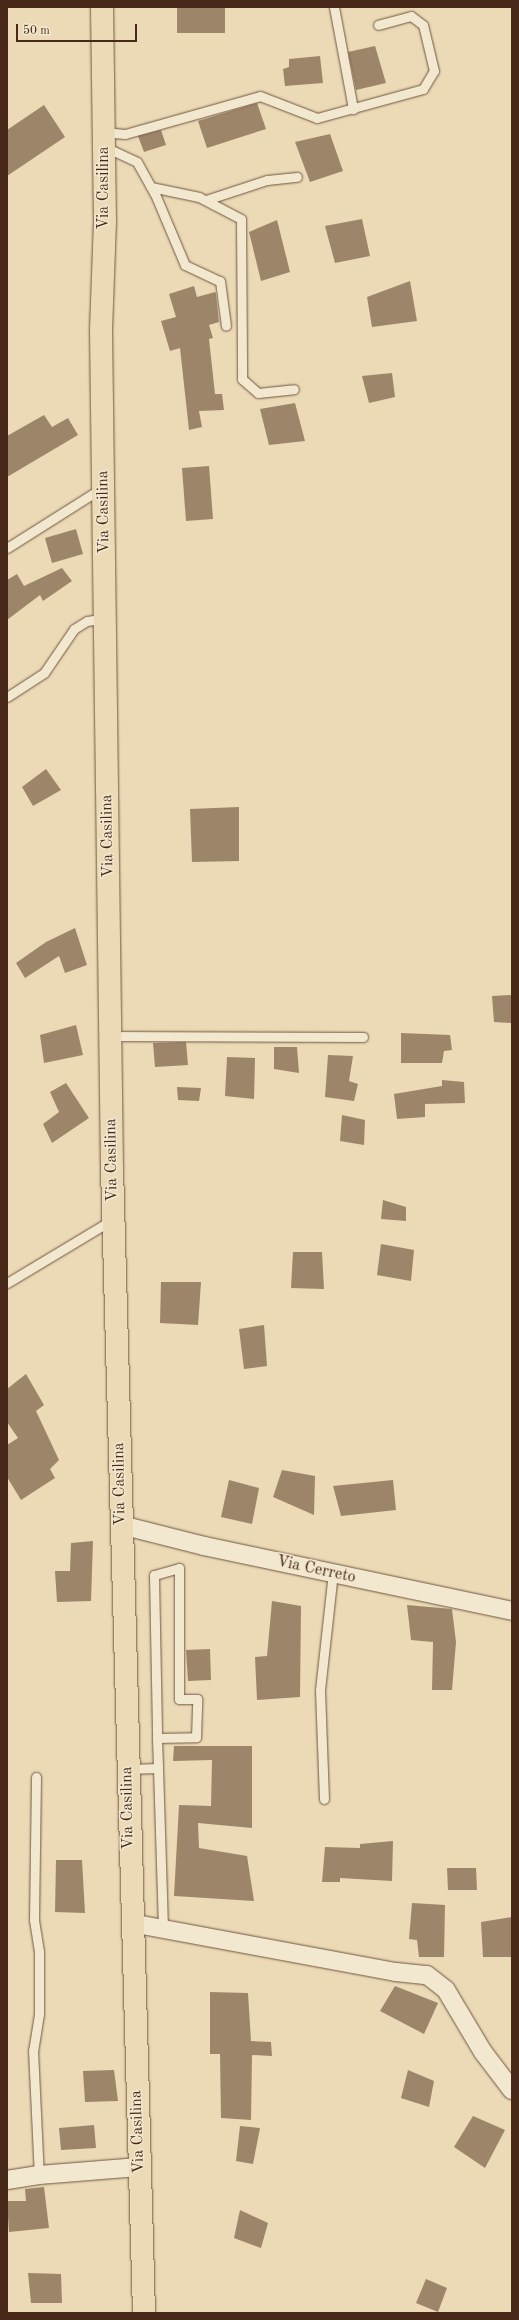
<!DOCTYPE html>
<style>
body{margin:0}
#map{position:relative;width:519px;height:2320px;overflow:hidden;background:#ebdab5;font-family:"Old Standard TT",serif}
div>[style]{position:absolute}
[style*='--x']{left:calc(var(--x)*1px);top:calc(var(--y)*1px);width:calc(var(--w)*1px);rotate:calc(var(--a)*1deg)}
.building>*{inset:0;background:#9d856a}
.roads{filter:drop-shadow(0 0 1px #715540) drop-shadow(0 0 1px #715540)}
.service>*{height:9px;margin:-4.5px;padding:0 4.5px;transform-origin:4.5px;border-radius:4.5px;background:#f2e7cf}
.minor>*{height:18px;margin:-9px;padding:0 9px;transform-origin:9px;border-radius:9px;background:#f2e7cf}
.primary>*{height:22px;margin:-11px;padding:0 11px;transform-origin:11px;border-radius:11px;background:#ebdab5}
span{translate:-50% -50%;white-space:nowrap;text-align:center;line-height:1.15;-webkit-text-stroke:3px #f2e7cf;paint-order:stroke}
.street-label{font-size:16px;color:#482919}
.frame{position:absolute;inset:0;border:8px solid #482919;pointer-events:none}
.scale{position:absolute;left:16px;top:24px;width:121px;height:18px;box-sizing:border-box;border:2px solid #482919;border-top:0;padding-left:5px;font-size:12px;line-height:14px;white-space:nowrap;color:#482919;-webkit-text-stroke:3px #f2e7cf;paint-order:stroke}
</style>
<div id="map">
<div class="building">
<i style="clip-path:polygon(177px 7px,225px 7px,225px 33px,177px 33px)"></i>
<i style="clip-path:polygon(375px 46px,386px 83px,356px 90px,348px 52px)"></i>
<i style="clip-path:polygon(320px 56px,323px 83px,285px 86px,283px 69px,289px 67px,289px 59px)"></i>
<i style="clip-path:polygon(257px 103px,266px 129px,207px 148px,198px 121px)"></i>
<i style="clip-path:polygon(44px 105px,65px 137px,7px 176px,7px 130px)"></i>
<i style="clip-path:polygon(161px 130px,166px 145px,144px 152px,138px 136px)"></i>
<i style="clip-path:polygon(330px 134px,343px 171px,310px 182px,295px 142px)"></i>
<i style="clip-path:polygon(362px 219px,370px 256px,335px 263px,325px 226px)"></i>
<i style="clip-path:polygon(277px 220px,290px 272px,261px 281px,249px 232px)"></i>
<i style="clip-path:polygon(410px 281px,417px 321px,372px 327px,367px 297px)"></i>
<i style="clip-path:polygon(194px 286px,197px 297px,215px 292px,216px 294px,219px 322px,209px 325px,213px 338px,209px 339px,215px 394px,222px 394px,224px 410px,199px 411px,202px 427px,189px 430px,180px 348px,170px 351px,161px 321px,176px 317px,169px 294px)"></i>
<i style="clip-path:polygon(392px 373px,395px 397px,369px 403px,362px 376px)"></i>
<i style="clip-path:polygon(295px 403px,305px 441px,269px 445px,260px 409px)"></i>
<i style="clip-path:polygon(44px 415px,52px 427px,68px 418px,78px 435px,7px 477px,7px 436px)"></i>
<i style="clip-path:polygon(209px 466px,213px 519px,186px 521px,182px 468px)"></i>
<i style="clip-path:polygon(76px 529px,83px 554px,52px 563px,45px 538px)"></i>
<i style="clip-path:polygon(62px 568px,72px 581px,43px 601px,40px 595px,7px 620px,7px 580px,17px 574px,24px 586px)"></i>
<i style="clip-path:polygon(46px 769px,61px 790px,33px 806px,22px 787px)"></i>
<i style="clip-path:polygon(239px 807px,239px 861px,192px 862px,190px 809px)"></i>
<i style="clip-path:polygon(75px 928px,87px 965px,65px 973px,59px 956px,25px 978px,16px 963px,46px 942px)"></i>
<i style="clip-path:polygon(512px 995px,512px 1023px,494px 1022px,492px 996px)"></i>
<i style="clip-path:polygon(76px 1025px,83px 1055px,44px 1063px,40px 1035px)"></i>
<i style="clip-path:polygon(401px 1033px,450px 1035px,452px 1050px,444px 1051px,442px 1063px,401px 1063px)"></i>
<i style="clip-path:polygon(186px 1042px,188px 1065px,155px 1067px,153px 1043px)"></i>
<i style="clip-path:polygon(274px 1047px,297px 1047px,299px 1073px,274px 1069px)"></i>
<i style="clip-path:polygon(328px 1055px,353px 1056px,349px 1081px,358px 1084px,354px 1101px,325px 1097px)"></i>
<i style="clip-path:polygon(227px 1057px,255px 1058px,254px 1099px,225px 1096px)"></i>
<i style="clip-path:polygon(442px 1080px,464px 1082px,465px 1103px,425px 1104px,425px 1117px,397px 1119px,394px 1094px,442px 1086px)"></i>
<i style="clip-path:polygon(66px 1083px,89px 1118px,52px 1143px,43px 1124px,59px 1112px,50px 1092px)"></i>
<i style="clip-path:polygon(177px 1087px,201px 1088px,199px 1101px,178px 1100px)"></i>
<i style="clip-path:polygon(342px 1115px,365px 1120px,364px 1145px,340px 1141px)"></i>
<i style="clip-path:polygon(383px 1200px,406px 1207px,406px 1221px,381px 1219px)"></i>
<i style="clip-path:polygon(381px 1244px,414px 1250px,411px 1281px,377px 1275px)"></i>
<i style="clip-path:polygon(293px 1252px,322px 1252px,324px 1289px,291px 1288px)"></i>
<i style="clip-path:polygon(161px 1282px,201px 1282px,198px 1325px,160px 1323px)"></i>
<i style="clip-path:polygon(264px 1325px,267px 1366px,244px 1369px,239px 1329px)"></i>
<i style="clip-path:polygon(26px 1374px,44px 1405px,36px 1411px,59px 1460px,50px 1469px,55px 1478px,21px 1500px,7px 1477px,7px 1445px,18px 1438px,7px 1422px,7px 1389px)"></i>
<i style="clip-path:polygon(282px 1470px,315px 1476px,314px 1515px,273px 1497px)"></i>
<i style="clip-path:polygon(229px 1480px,259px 1488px,252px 1524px,221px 1517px)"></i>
<i style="clip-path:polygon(393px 1480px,396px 1510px,341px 1516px,333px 1486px)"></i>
<i style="clip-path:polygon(93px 1541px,91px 1601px,57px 1602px,55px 1571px,70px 1571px,71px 1543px)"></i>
<i style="clip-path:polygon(272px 1601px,301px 1606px,300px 1697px,257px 1700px,255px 1657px,267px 1656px)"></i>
<i style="clip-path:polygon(407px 1605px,452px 1609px,456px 1642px,452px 1690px,432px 1690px,433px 1642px,411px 1640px)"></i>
<i style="clip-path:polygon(210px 1649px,211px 1680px,188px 1681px,186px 1650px)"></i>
<i style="clip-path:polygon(174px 1746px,252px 1746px,252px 1828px,198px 1823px,199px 1848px,247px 1856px,254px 1901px,174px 1896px,179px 1805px,211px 1806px,212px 1760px,173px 1761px)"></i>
<i style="clip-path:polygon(393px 1841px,392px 1881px,340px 1878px,340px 1882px,322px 1882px,325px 1847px,360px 1848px,360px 1844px)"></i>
<i style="clip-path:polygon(56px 1860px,82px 1860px,85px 1913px,55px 1912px)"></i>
<i style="clip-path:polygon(447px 1868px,476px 1868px,477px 1890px,448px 1890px)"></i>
<i style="clip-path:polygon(412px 1903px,445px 1905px,444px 1957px,419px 1957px,417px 1940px,409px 1939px)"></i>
<i style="clip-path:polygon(512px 1917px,512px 1957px,483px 1957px,481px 1922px)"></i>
<i style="clip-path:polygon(395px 1986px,438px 2003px,424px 2034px,380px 2011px)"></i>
<i style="clip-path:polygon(210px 1992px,248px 1993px,251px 2041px,271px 2042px,272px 2056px,252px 2055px,251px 2120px,221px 2118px,220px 2054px,210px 2054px)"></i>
<i style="clip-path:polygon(114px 2070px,118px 2101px,85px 2102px,83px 2071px)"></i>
<i style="clip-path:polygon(408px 2070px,434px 2081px,429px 2107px,401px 2098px)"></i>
<i style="clip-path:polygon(473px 2116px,505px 2130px,485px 2168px,454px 2147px)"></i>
<i style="clip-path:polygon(94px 2125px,96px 2148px,61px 2150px,59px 2128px)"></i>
<i style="clip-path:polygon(240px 2126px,260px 2128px,253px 2164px,236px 2161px)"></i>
<i style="clip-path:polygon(44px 2187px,49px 2228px,9px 2232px,7px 2201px,26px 2201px,25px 2189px)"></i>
<i style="clip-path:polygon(240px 2210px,268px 2223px,261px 2248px,234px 2238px)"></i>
<i style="clip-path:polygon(28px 2273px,61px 2274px,62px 2303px,31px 2303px)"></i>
<i style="clip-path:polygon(426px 2279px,447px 2288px,438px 2312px,416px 2303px)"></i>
</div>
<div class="roads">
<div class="service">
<i style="--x:334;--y:7;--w:104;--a:79.4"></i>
<i style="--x:103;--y:132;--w:22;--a:5"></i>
<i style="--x:125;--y:134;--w:140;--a:-15.7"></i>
<i style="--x:260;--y:96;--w:61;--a:21.1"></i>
<i style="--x:317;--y:118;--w:110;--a:-15.3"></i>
<i style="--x:423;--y:89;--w:21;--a:-59"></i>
<i style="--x:434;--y:71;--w:47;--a:-103.4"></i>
<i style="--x:423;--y:25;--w:15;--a:-143"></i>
<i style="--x:411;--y:16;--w:34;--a:165"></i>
<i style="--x:105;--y:147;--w:35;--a:25"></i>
<i style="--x:137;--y:162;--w:37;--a:61"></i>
<i style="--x:155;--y:194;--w:77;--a:67.1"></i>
<i style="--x:185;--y:265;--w:38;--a:25"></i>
<i style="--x:220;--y:281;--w:45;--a:82.4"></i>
<i style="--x:151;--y:187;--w:49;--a:11.8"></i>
<i style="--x:199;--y:197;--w:47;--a:27.6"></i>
<i style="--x:241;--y:219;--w:160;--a:89.6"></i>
<i style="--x:242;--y:379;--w:21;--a:41"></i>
<i style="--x:258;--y:393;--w:36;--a:-6"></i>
<i style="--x:206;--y:200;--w:64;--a:-18.2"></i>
<i style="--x:267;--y:180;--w:30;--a:-6"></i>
<i style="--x:7;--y:548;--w:112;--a:-32.3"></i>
<i style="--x:7;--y:697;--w:44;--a:-33"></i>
<i style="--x:44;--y:673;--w:53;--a:-55.7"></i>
<i style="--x:74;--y:629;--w:15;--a:-32"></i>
<i style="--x:87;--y:621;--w:18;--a:-9"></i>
<i style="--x:110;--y:1036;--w:253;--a:0.2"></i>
<i style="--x:7;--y:1283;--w:122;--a:-31"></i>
<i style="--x:157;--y:1738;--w:39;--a:-1"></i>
<i style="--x:196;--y:1737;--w:38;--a:-88"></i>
<i style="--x:197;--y:1699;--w:18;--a:180"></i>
<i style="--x:179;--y:1699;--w:131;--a:-90"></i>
<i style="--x:179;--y:1568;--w:26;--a:164"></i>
<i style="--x:154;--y:1575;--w:163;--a:88.9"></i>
<i style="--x:157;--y:1738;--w:30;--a:88"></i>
<i style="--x:129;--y:1769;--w:29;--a:-2"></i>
<i style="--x:158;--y:1768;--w:160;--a:88.2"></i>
<i style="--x:36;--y:1777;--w:143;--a:90.8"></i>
<i style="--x:34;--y:1920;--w:31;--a:81"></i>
<i style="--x:39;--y:1951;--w:63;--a:90"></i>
<i style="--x:39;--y:2014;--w:36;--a:99"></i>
<i style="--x:33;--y:2050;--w:125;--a:87.3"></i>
<i style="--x:324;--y:1799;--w:109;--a:-92.1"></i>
<i style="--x:320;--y:1690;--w:118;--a:-83.7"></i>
</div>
<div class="minor">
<i style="--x:121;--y:1525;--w:86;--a:14.2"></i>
<i style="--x:204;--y:1546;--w:315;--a:11.9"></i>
<i style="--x:131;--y:1923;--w:269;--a:10.5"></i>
<i style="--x:396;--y:1972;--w:31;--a:6"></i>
<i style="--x:427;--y:1975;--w:24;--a:38"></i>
<i style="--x:446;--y:1990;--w:72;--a:59.2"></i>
<i style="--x:483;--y:2052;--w:48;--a:52.7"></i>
<i style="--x:7;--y:2180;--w:32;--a:-9"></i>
<i style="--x:39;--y:2175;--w:100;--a:-4.6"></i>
</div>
<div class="primary">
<i style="--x:102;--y:7;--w:214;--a:89.2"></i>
<i style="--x:105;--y:221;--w:109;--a:92.1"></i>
<i style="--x:101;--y:330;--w:838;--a:89.25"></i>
<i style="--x:112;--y:1168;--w:1145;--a:88.4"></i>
</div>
</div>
<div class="street-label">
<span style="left:104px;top:188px;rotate:-90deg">Via Casilina</span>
<span style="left:104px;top:512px;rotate:-91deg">Via Casilina</span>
<span style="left:108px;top:836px;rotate:-91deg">Via Casilina</span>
<span style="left:112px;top:1160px;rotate:-91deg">Via Casilina</span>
<span style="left:120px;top:1484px;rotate:-91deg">Via Casilina</span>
<span style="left:316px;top:1570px;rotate:12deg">Via Cerreto</span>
<span style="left:128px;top:1808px;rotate:-91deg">Via Casilina</span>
<span style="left:138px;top:2132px;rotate:-92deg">Via Casilina</span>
</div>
<div class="frame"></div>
<div class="scale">50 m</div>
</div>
